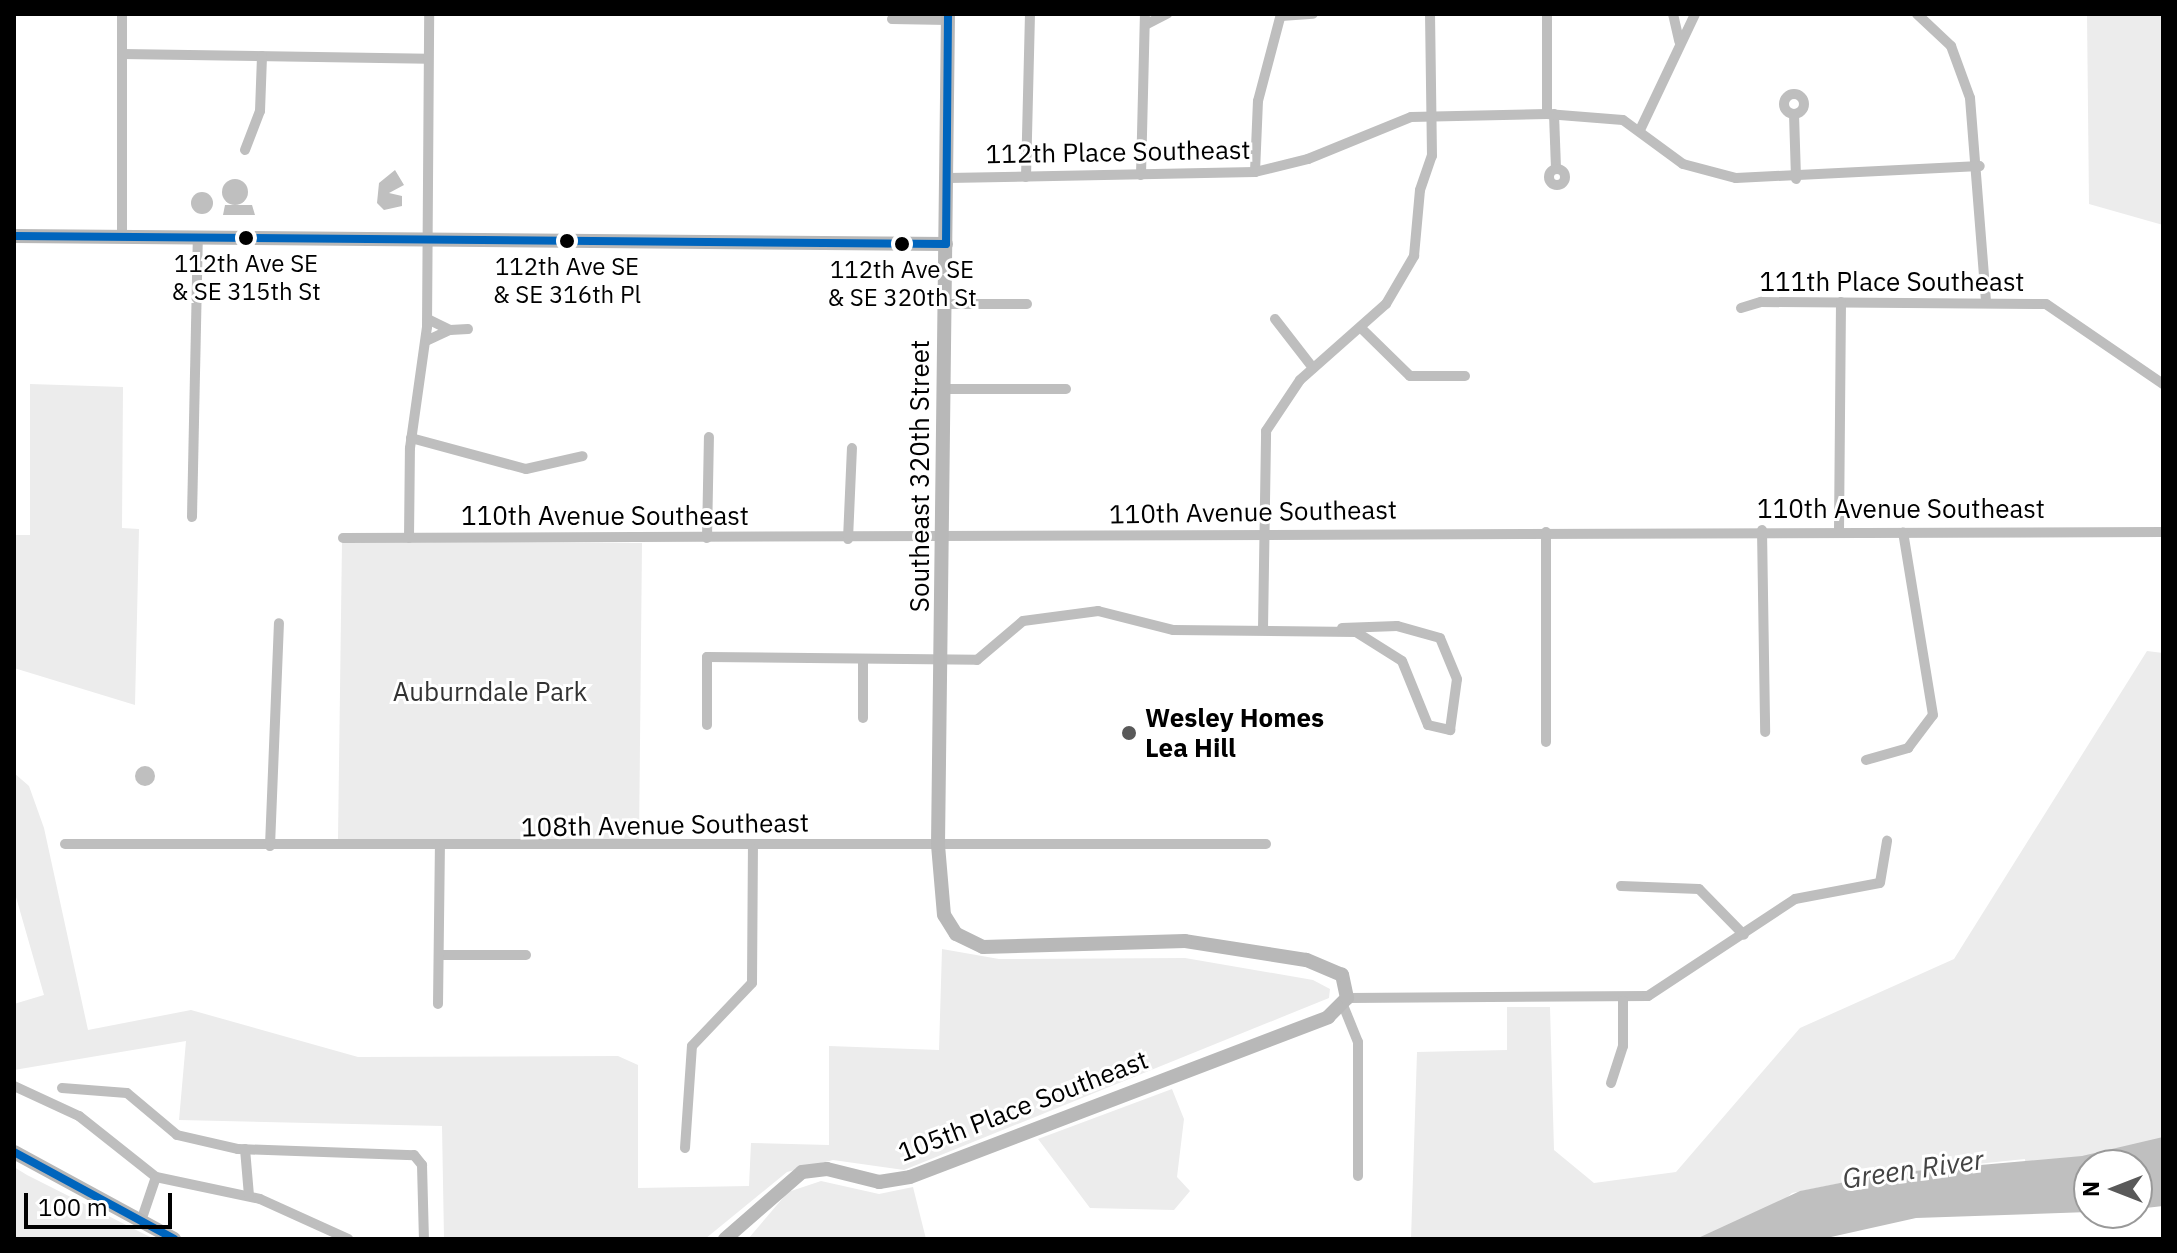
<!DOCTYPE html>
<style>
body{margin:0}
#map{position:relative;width:2177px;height:1253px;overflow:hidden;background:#fff;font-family:"IBM Plex Sans",sans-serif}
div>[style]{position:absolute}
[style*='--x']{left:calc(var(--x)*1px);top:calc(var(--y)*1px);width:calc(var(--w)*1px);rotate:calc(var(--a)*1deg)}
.green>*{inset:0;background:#ececec}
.water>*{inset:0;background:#bfbfbf}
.round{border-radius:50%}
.street>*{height:10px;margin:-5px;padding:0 5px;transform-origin:5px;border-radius:5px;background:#bebebe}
.street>.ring{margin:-5px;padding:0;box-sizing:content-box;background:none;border:10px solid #bebebe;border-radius:50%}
.secondary>*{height:14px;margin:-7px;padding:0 7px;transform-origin:7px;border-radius:7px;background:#b8b8b8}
.bus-1>*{height:8px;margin:-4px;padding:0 4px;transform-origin:4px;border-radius:4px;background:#0065bd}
.dots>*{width:22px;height:22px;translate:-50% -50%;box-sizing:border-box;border:4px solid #fff;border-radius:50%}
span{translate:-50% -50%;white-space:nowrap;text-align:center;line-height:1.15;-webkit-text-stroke:6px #fff;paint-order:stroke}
.bus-label{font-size:24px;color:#000}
.street-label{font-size:26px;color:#000}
.park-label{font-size:26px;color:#333}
.poi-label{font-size:26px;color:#000;font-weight:700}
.left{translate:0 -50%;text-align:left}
.water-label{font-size:28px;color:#444;font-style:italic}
.frame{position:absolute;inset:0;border:16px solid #000;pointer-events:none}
.north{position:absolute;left:2073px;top:1149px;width:80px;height:80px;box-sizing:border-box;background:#fff;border:2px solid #999;border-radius:50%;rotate:270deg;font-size:22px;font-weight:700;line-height:32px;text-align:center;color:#000}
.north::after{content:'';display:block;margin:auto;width:28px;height:36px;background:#595959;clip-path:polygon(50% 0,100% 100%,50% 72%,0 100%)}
.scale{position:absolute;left:24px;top:1193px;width:148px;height:36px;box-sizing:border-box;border:4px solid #000;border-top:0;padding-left:10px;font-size:24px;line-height:28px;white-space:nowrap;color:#000;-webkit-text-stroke:6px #fff;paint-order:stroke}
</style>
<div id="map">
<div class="green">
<i style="clip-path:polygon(2087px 14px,2163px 14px,2163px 225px,2089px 204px)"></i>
<i style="clip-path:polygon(30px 384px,123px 387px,122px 528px,139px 529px,135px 705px,14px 668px,14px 535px,30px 535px)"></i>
<i style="clip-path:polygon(342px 542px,642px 543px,639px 842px,338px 839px)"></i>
<i style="clip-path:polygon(2147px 651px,2163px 653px,2163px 1187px,2137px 1165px,2089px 1165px,2025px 1182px,2025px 1159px,1890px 1173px,1792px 1193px,1738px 1239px,1411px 1239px,1417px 1052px,1507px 1050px,1507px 1007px,1550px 1007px,1554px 1150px,1594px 1183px,1676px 1172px,1800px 1028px,1954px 959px)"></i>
<i style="clip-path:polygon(14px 773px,29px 786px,44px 828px,88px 1030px,191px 1010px,358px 1057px,618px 1056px,638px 1065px,638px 1188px,749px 1186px,751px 1143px,829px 1145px,829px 1046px,939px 1050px,942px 949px,999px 959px,1185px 958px,1313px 980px,1330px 989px,1329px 998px,904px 1170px,833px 1160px,787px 1172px,705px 1239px,444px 1239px,442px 1126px,179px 1120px,186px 1041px,14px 1070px,14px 1004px,44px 995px,14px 890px)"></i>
<i style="clip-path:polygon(1172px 1089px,1184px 1119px,1177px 1177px,1190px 1191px,1174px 1210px,1090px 1208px,1038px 1139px)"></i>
<i style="clip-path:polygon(14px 1167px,27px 1175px,154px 1239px,14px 1239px)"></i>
<i style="clip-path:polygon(821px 1181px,879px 1194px,913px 1187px,926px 1239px,748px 1239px,788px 1192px)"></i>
</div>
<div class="water">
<i style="clip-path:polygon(395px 170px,404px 185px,389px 193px,402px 196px,402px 206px,384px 210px,377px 203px,379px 183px)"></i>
<i class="round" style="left:222px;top:179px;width:26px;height:26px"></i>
<i class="round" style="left:191px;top:192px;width:22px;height:22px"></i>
<i style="clip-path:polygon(225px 205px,252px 205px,255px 215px,223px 215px)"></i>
<i class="round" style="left:135px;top:766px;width:20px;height:20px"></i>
<i style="clip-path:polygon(2163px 1137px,2163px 1206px,2137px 1209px,2137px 1165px,2089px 1165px,2089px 1212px,1916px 1218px,1822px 1239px,1696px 1239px,1800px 1191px,1890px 1173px,2082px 1156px)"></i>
</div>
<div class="street">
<i style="--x:122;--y:14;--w:223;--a:90"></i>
<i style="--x:1547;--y:14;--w:100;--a:90"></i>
<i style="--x:1673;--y:14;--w:28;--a:77"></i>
<i style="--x:1917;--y:14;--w:47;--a:43.3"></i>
<i style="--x:1951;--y:46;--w:55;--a:69.9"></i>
<i style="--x:1970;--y:98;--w:204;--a:85.5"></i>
<i style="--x:1281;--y:16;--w:32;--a:-4"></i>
<i style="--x:892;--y:19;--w:56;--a:1"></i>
<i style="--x:1145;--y:25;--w:25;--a:-27"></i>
<i style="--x:122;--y:54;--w:306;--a:0.9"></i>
<i class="ring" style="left:1784px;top:94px;width:10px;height:10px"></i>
<i style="--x:1554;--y:114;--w:55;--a:87.9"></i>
<i style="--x:1794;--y:114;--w:65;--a:88.2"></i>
<i style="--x:1640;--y:130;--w:128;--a:-64.6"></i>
<i style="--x:245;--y:150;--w:42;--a:-69"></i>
<i style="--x:260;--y:111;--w:55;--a:-87.9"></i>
<i class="ring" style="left:1549px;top:169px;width:6px;height:6px"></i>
<i style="--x:1255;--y:172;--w:71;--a:-87.6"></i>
<i style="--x:1258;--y:101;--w:90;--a:-75.2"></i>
<i style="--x:1141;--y:175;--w:161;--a:-88.6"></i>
<i style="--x:1026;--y:177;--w:163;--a:-88.6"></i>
<i style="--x:948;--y:178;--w:307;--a:-1.1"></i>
<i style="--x:1255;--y:172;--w:55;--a:-13.8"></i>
<i style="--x:1308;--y:159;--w:111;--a:-22.2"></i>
<i style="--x:1411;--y:117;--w:136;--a:-1.3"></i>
<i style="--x:1547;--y:114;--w:76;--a:4.5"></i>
<i style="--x:1623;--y:120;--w:74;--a:36.3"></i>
<i style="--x:1683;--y:164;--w:55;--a:14.8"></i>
<i style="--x:1736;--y:178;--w:244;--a:-2.8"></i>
<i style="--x:945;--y:304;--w:82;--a:0"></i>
<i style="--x:1741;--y:308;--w:21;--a:-17"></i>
<i style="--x:1761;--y:302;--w:285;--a:0.4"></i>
<i style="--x:2046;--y:304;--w:142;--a:34.4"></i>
<i style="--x:1275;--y:319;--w:62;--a:52.2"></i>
<i style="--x:1362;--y:329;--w:67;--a:44.4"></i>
<i style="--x:1410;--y:376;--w:55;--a:0"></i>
<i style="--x:450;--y:330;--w:18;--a:-3"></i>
<i style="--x:426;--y:341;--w:26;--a:-25"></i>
<i style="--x:450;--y:330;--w:25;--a:-154"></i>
<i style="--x:945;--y:389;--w:121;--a:0"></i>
<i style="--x:411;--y:438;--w:119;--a:15.1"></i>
<i style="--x:526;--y:469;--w:58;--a:-12.8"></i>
<i style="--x:192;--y:517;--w:280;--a:-88.8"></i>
<i style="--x:1762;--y:530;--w:202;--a:89.1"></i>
<i style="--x:1839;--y:531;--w:229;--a:-89.5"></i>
<i style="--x:343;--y:538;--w:1820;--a:-0.19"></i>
<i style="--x:409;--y:538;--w:90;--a:-89.4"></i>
<i style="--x:410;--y:448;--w:122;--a:-82"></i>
<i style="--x:427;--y:327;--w:313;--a:-89.6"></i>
<i style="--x:707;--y:538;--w:101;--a:-88.9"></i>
<i style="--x:848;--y:539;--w:91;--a:-87.5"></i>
<i style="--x:1263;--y:629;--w:198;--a:-89.1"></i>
<i style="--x:1266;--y:431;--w:61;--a:-56.3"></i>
<i style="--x:1300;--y:380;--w:115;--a:-41.5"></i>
<i style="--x:1386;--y:304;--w:56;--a:-59.7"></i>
<i style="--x:1414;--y:256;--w:66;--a:-84.8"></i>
<i style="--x:1420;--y:190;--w:36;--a:-71"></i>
<i style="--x:1432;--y:156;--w:142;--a:-90.8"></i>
<i style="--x:863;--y:718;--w:59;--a:-90"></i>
<i style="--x:707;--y:725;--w:68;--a:-90"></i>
<i style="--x:707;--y:657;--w:270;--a:0.6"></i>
<i style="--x:977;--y:660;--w:60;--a:-40.3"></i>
<i style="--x:1023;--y:621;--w:76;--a:-7.6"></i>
<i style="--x:1098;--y:611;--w:77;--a:14.2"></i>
<i style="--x:1173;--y:630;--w:183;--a:0.6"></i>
<i style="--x:1356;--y:632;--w:54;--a:32.2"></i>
<i style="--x:1402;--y:661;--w:69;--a:67.9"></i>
<i style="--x:1428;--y:725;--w:23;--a:13"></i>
<i style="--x:1450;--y:730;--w:51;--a:-82.2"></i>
<i style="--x:1457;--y:679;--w:44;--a:-112.5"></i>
<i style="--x:1440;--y:638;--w:45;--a:-164.4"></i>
<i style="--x:1397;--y:626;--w:55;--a:177.9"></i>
<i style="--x:1546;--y:742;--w:210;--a:-90"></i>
<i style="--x:1866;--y:760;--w:44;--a:-15.9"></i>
<i style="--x:1908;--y:748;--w:41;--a:-52.9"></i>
<i style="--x:1933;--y:715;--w:185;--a:-99.3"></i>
<i style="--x:65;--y:844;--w:1201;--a:0"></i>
<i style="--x:270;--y:846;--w:223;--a:-87.7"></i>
<i style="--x:1621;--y:886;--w:78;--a:2.2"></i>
<i style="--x:1699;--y:889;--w:64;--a:45.6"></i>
<i style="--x:439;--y:955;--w:87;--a:0"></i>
<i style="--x:1347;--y:998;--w:301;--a:-0.4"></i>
<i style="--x:1648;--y:996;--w:176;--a:-33.4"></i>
<i style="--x:1795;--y:899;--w:86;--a:-10.7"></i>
<i style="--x:1880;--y:883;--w:43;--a:-80.5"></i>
<i style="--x:438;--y:1004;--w:156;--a:-89.3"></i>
<i style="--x:1343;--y:1005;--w:40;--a:68"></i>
<i style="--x:1358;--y:1042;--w:134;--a:90"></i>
<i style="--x:1611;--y:1083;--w:39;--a:-72"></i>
<i style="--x:1623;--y:1046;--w:45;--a:-90"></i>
<i style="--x:14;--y:1086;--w:72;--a:24.8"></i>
<i style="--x:79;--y:1116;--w:98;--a:38.4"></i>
<i style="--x:156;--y:1177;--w:106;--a:11.9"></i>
<i style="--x:260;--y:1199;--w:97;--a:24.4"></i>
<i style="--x:62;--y:1088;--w:65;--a:4.4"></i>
<i style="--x:127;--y:1093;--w:65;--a:40"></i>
<i style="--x:177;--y:1135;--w:63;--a:12.9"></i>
<i style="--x:238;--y:1149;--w:176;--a:2"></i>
<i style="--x:414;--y:1155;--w:13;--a:51"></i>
<i style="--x:422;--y:1165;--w:74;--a:88.5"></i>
<i style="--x:685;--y:1148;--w:102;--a:-86.1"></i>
<i style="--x:692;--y:1046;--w:87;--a:-46.4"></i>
<i style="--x:752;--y:983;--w:134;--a:-89.6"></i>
<i style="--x:245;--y:1149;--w:47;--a:85.1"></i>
<i style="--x:141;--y:1221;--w:46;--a:-71.2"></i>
</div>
<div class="secondary">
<i style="--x:14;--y:236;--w:932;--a:0.49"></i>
<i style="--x:14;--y:1152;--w:182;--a:28.5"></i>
<i style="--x:725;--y:1239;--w:102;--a:-41"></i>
<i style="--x:802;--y:1172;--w:25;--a:-7"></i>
<i style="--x:827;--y:1169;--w:54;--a:14"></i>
<i style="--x:879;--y:1182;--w:31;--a:-9"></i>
<i style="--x:910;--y:1177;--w:448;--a:-20.9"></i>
<i style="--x:1328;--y:1017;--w:27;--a:-45"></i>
<i style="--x:1347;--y:998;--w:24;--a:-102"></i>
<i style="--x:1342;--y:975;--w:39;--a:-157"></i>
<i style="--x:1306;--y:960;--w:122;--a:-171.1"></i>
<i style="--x:1185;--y:941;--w:202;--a:178.3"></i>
<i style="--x:983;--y:947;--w:30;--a:-154"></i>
<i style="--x:956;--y:934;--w:22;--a:-122"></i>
<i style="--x:944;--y:915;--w:70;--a:-94.9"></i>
<i style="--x:938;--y:845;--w:831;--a:-89.31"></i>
</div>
<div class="bus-1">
<i style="--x:14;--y:236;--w:932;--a:0.49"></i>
<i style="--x:946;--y:244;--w:230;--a:-89.5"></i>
<i style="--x:14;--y:1152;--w:182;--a:28.5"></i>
</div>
<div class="dots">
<i style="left:246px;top:238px;background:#000"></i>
<i style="left:567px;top:241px;background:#000"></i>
<i style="left:902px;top:244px;background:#000"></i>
<i style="left:1129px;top:733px;background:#595959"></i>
</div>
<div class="bus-label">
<span style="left:246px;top:278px">112th Ave SE<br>&amp; SE 315th St</span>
<span style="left:567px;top:281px">112th Ave SE<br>&amp; SE 316th Pl</span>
<span style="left:902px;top:284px">112th Ave SE<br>&amp; SE 320th St</span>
</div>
<div class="street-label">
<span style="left:1118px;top:152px;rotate:-1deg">112th Place Southeast</span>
<span style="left:1892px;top:282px">111th Place Southeast</span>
<span style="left:920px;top:476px;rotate:-90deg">Southeast 320th Street</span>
<span style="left:1901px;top:509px">110th Avenue Southeast</span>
<span style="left:1253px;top:512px;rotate:-1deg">110th Avenue Southeast</span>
<span style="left:605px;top:516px">110th Avenue Southeast</span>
<span style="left:665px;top:825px;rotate:-1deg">108th Avenue Southeast</span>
<span style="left:1023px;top:1106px;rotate:-21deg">105th Place Southeast</span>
</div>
<div class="park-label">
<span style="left:490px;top:692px">Auburndale Park</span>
</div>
<div class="poi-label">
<span class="left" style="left:1145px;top:733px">Wesley Homes<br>Lea Hill</span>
</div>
<div class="water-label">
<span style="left:1913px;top:1169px;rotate:-8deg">Green River</span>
</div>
<div class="frame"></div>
<div class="north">N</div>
<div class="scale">100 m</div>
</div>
